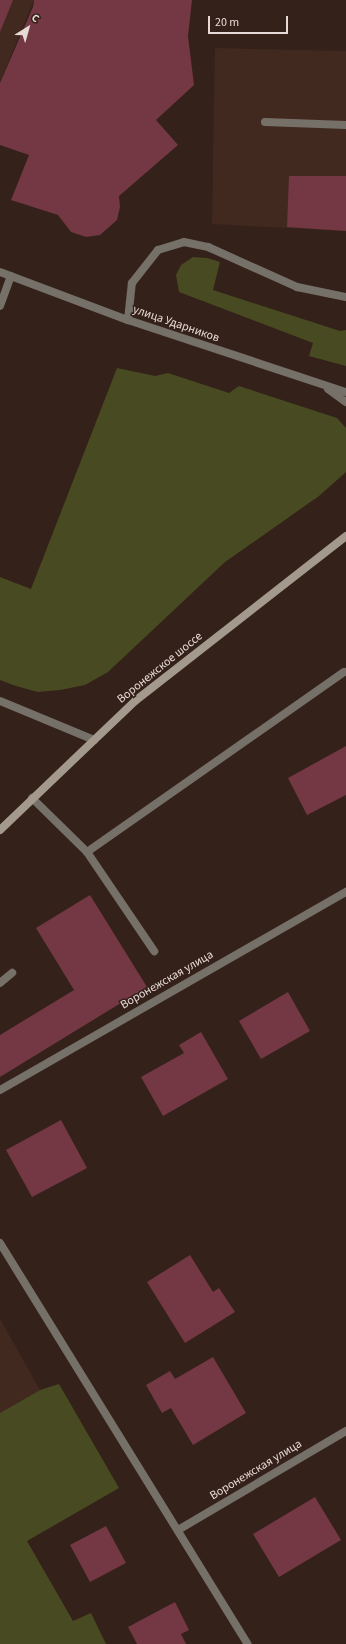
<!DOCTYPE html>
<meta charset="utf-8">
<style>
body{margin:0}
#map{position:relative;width:346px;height:1644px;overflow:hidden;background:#34211a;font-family:"Source Sans 3",sans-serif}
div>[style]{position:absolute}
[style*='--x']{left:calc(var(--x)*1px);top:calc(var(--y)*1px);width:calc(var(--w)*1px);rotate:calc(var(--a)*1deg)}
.built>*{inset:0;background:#42291f}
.green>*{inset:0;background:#484a21}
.building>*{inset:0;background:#743744}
.lane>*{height:8px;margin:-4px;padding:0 4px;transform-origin:4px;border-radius:4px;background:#757068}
.street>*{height:8px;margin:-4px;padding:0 4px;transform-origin:4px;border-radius:4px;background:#757068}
.secondary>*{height:8px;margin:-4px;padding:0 4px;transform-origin:4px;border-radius:4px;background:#a3998c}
span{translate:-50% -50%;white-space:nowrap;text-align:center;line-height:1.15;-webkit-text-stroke:3px #34211a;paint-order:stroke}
.street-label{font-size:12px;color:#e7dad6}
.north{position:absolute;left:8px;top:8px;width:40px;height:40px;-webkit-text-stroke:3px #34211a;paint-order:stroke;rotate:37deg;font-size:11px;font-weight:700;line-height:16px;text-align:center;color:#e7dad6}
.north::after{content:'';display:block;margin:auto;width:14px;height:18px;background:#e7dad6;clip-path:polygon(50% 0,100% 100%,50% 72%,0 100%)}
.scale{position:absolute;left:208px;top:16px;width:80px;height:18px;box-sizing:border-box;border:2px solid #e7dad6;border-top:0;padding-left:5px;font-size:12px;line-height:14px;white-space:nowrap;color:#e7dad6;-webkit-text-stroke:3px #34211a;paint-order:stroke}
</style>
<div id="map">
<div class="built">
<i style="clip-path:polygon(0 0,34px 0,0 82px)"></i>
<i style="clip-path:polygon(215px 48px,346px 51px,346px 231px,212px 224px)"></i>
<i style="clip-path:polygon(0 1319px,40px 1390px,0 1413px)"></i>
</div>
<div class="green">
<i style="clip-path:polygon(193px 257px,207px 258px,220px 262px,213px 290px,340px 331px,346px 330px,346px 366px,309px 356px,313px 343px,179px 292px,176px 275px,181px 265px)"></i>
<i style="clip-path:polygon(117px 368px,155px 376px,168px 373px,229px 393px,239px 386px,337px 418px,346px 428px,346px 472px,319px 496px,225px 562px,108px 672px,85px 685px,60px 690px,38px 692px,16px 686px,0 680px,0 577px,31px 589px)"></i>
<i style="clip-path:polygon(59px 1384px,119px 1488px,27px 1541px,73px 1621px,91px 1613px,106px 1644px,0 1644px,0 1413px,40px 1390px)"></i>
</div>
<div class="building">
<i style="clip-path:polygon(0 0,13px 0,0 32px)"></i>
<i style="clip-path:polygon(34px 0,192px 0,188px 36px,194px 85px,156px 120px,178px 145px,119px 196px,120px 207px,117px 220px,100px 235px,86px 237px,71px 232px,58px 215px,11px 200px,29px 155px,0 145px,0 83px,33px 7px)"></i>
<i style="clip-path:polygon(289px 176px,346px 176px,346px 231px,287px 227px)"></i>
<i style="clip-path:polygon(346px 746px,346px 795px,307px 815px,288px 778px)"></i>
<i style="clip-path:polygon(90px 895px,147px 987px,0 1077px,0 1035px,74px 990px,36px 928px)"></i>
<i style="clip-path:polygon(288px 992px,310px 1031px,261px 1059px,239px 1021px)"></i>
<i style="clip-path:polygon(201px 1032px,228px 1079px,163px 1116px,141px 1077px,184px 1053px,179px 1045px)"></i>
<i style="clip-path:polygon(61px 1120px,87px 1168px,32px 1197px,6px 1150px)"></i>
<i style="clip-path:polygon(190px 1255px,213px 1292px,219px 1288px,235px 1312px,185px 1343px,147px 1282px)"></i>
<i style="clip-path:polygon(213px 1357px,246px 1413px,193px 1445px,171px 1408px,162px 1413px,146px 1385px,170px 1371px,175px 1379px)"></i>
<i style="clip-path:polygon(315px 1497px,341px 1540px,279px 1577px,253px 1534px)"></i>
<i style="clip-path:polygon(106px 1526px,126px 1563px,90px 1582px,70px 1545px)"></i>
<i style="clip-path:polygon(175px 1602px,189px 1630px,181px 1634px,186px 1644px,137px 1644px,128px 1627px)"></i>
</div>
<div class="lane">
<i style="--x:265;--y:122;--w:81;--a:2.1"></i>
<i style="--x:0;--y:306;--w:32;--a:-70"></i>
<i style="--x:128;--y:320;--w:37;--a:-84"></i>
<i style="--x:132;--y:283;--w:42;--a:-51.8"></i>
<i style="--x:158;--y:250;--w:27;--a:-17"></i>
<i style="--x:184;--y:242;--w:25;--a:12"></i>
<i style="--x:208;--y:247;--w:98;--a:24.2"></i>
<i style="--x:297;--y:287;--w:50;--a:11.5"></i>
<i style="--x:0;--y:701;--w:102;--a:22.5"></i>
<i style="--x:32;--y:798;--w:77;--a:44.5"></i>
<i style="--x:87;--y:852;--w:314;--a:-35"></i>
<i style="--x:87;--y:852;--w:120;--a:55.9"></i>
<i style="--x:0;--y:983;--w:16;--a:-40"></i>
</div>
<div class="street">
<i style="--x:0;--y:272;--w:137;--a:20.6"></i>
<i style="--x:128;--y:320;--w:230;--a:18.3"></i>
<i style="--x:328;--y:389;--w:22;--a:36"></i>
<i style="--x:0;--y:1090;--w:399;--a:-29.8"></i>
<i style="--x:0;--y:1243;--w:471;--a:58.3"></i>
<i style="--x:178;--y:1530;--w:195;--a:-30.5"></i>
</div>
<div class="secondary">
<i style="--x:0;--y:830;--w:187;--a:-43.7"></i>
<i style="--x:135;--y:701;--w:268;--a:-38"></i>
</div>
<div class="street-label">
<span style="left:176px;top:324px;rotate:19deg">улица Ударников</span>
<span style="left:160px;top:668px;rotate:-39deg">Воронежское шоссе</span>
<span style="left:167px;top:980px;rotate:-30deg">Воронежская улица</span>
<span style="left:256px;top:1470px;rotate:-31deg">Воронежская улица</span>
</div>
<div class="north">С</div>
<div class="scale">20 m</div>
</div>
